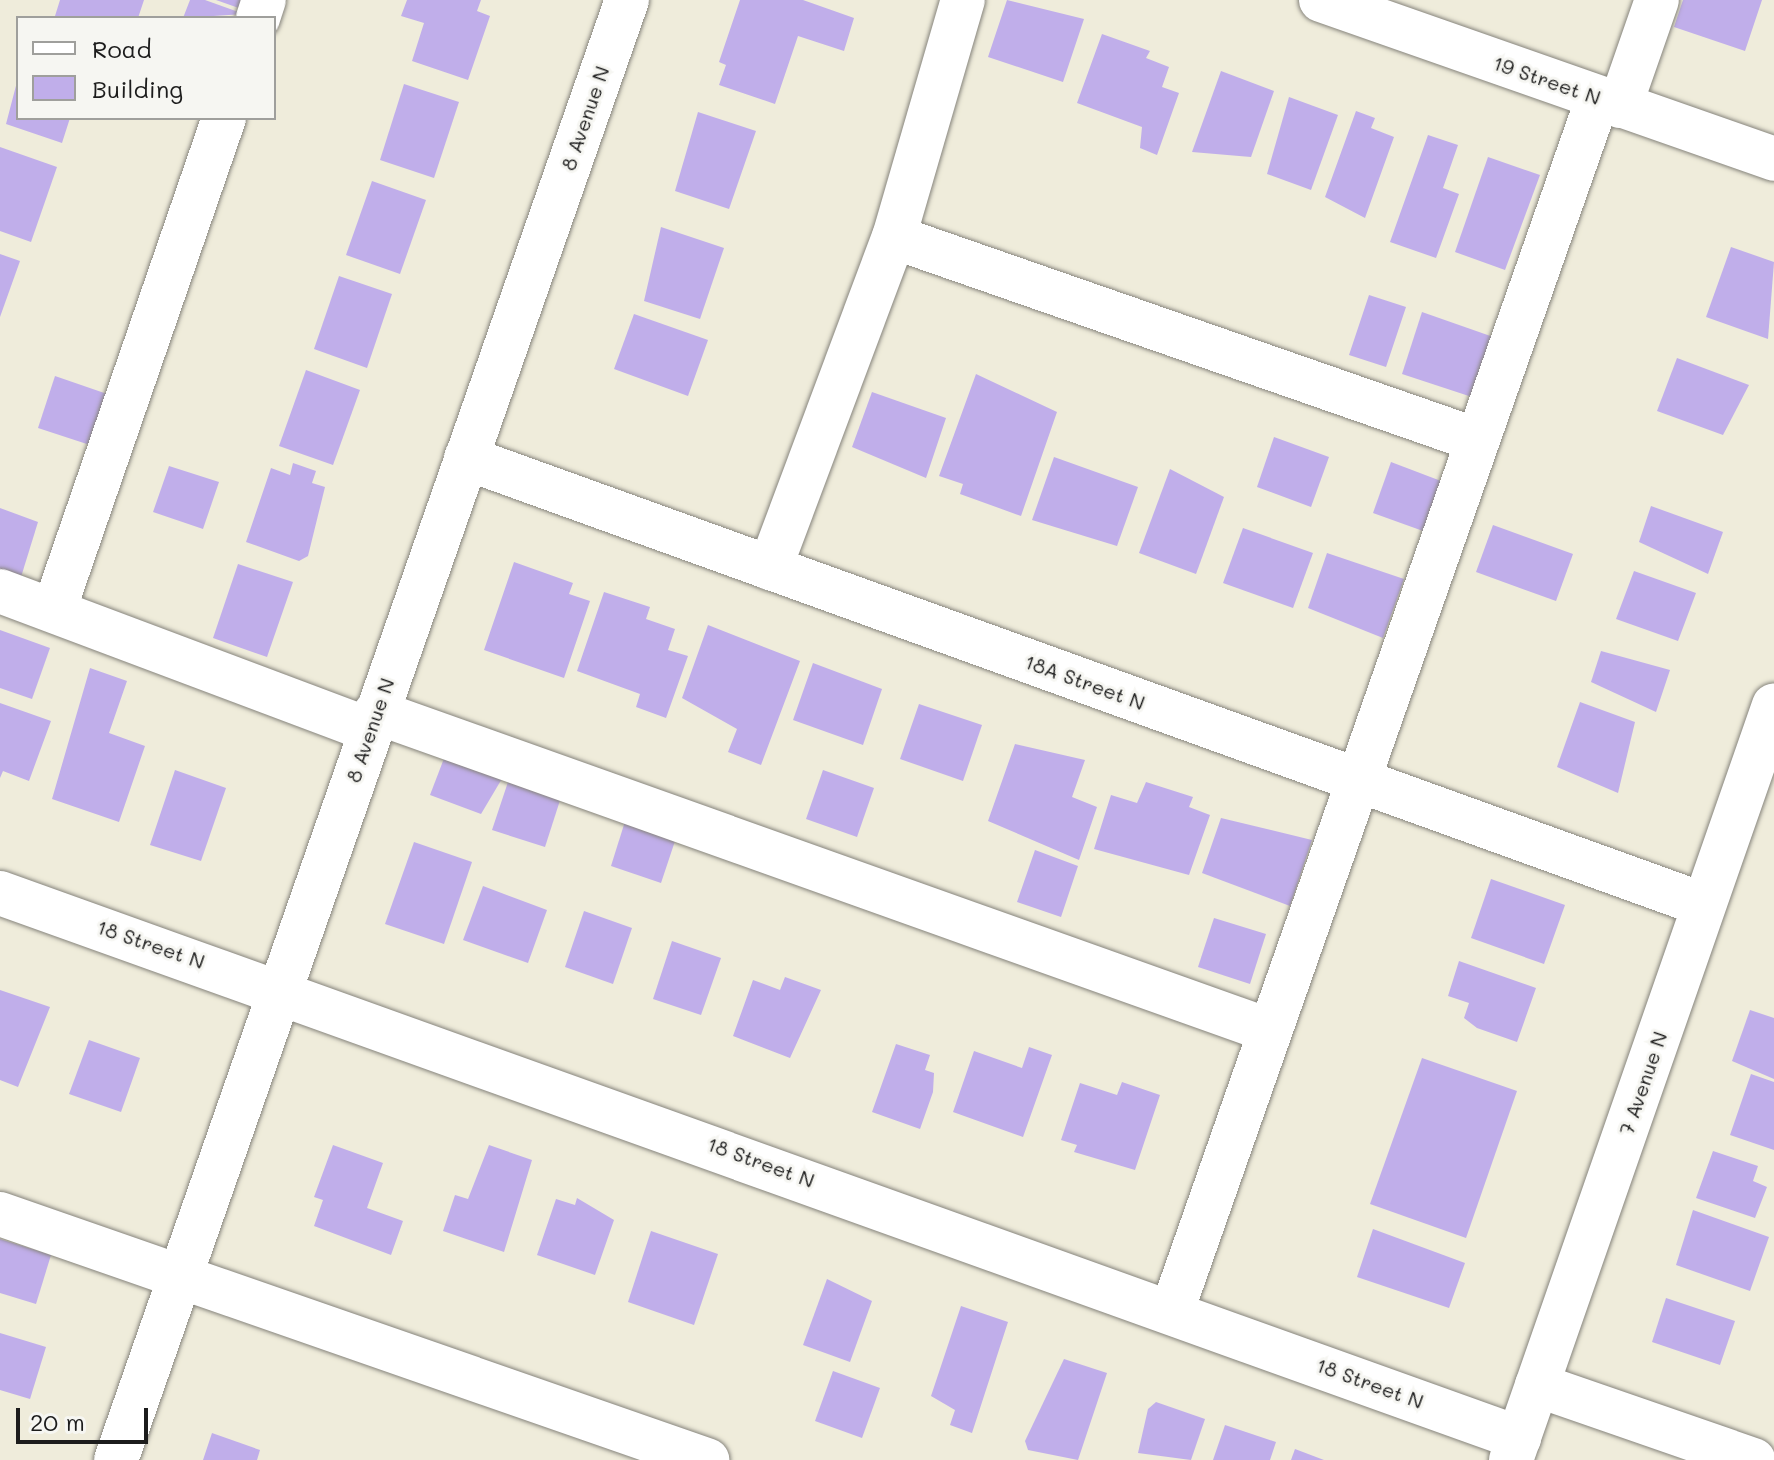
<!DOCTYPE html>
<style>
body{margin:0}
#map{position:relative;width:1774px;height:1460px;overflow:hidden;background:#efecdb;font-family:Mali,sans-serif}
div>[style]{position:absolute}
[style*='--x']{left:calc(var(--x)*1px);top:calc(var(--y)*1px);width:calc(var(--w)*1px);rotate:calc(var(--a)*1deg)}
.building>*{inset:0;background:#c0aeea}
.roads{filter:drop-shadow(0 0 2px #86847c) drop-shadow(0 0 2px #86847c)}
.minor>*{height:44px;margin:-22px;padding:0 22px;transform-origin:22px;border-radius:22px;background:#fff}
span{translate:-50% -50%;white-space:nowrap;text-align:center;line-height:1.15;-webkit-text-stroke:6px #f6f6f2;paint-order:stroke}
.street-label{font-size:20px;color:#1c1c1c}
.legend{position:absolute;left:16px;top:16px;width:260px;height:104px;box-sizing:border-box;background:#f6f6f2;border:2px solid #9f9f9c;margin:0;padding:10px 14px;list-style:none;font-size:24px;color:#1c1c1c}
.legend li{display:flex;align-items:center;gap:16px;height:40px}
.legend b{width:40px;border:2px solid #9f9f9c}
.scale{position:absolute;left:16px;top:1408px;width:132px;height:36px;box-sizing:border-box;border:4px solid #1c1c1c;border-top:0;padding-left:10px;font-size:24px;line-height:28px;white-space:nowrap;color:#1c1c1c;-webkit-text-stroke:6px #f6f6f2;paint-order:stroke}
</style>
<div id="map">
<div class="building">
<i style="clip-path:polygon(60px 0,144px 0,138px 18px,43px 18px,55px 16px)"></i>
<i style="clip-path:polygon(190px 0,205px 0,244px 14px,183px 18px)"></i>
<i style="clip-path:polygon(216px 0,254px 0,250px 12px)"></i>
<i style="clip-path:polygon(407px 0,481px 0,477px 11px,490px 16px,468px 80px,412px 61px,424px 23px,401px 16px)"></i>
<i style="clip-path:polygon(740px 0,803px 0,854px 18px,844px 51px,798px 36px,775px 104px,719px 85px,726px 65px,719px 62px)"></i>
<i style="clip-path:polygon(1007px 0,1084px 19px,1063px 82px,988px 57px)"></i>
<i style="clip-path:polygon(1683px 0,1762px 0,1745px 51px,1674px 27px)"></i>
<i style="clip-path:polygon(1102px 34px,1150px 51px,1146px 58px,1169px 67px,1162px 87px,1179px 93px,1157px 155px,1140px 148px,1142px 127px,1077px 103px)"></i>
<i style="clip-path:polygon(1221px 71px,1274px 91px,1251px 157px,1192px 152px)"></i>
<i style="clip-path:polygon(18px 78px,18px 118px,70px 118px,62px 143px,6px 124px)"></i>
<i style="clip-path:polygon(404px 84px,459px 102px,434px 178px,380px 160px)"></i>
<i style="clip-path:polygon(1289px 97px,1338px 115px,1311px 190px,1267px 174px)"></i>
<i style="clip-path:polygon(1356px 111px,1375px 118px,1371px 128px,1394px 137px,1365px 218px,1325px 197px)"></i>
<i style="clip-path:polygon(698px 112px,756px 131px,729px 209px,675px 191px)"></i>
<i style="clip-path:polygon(1428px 135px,1458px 145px,1443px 188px,1459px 194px,1436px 258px,1390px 242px)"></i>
<i style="clip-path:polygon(0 147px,57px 167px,31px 242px,0 231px)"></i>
<i style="clip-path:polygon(1488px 157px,1540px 175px,1505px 270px,1455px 252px)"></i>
<i style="clip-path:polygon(372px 181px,426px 200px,400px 274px,346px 255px)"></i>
<i style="clip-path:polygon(661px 227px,724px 248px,700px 319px,644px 301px)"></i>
<i style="clip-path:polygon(1731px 247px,1774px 262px,1768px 339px,1706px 317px)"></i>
<i style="clip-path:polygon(0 254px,20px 261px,0 317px)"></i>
<i style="clip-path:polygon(339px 276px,392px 294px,367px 368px,314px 349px)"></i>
<i style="clip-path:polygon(1369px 295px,1406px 307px,1386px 367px,1349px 355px)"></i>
<i style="clip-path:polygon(1422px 312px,1499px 339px,1478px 399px,1402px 374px)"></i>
<i style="clip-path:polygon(634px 314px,708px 340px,688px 396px,614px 369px)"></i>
<i style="clip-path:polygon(1677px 358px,1749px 385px,1723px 435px,1657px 411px)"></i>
<i style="clip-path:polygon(306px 370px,360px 390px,333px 465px,279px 446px)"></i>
<i style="clip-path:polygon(976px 374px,1057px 412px,1021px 516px,960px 494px,963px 484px,939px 476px)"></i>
<i style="clip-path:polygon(55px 376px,113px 396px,96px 447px,38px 428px)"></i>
<i style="clip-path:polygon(872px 392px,946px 418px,926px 478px,852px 447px)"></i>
<i style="clip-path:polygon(1274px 437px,1329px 457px,1311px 507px,1257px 487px)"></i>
<i style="clip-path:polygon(1054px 457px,1138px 487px,1117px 546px,1032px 520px)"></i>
<i style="clip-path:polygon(1391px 462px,1441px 481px,1423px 531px,1373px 513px)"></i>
<i style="clip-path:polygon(293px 463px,316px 471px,312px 483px,325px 487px,308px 556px,299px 561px,246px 542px,271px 468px,290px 475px)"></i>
<i style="clip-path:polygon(169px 466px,219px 482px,203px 529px,153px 512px)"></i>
<i style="clip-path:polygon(1170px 469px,1224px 497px,1196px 574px,1139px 553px)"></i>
<i style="clip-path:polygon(1651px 506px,1723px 532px,1708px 574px,1639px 542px)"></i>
<i style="clip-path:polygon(0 508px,38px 522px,21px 577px,0 570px)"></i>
<i style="clip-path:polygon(1493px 525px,1573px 554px,1556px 601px,1476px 572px)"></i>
<i style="clip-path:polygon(1243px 528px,1313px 553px,1293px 608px,1223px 583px)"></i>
<i style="clip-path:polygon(1327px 553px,1404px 579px,1383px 638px,1308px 608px)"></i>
<i style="clip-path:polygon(514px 562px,573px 583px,569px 594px,590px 601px,564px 678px,484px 650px)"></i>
<i style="clip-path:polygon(238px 564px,293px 582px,267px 657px,213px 638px)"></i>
<i style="clip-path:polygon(1634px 571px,1696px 593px,1678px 641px,1616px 619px)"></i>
<i style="clip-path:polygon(604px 592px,650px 607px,646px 619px,675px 629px,668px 650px,688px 656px,666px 718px,636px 707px,640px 694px,577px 671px)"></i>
<i style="clip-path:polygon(708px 625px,800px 661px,761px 765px,728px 752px,737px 729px,682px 698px)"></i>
<i style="clip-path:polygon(0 630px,50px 648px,32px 699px,0 688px)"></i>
<i style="clip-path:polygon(1601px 651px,1670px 670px,1656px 712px,1591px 682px)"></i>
<i style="clip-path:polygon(813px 663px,882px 689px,863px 745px,793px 720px)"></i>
<i style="clip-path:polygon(90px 668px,127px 681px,109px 733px,145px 746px,119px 822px,52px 799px)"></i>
<i style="clip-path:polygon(1580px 702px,1635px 722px,1618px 793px,1557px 767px)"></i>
<i style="clip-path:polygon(0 703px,51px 721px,29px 781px,3px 771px,0 778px)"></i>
<i style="clip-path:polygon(919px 704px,982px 725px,963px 781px,900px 759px)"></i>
<i style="clip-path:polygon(1015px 744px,1085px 760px,1072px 797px,1097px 807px,1079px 860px,988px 821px)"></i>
<i style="clip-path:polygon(448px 748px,503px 777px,481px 814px,430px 795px)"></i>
<i style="clip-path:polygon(175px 770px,226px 788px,201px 861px,150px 845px)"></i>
<i style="clip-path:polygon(823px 770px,874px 788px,857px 837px,806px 819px)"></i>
<i style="clip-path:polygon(511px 773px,563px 791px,545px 847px,492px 830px)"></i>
<i style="clip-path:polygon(1146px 782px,1193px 797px,1189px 807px,1210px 815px,1189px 875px,1094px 849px,1111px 795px,1137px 803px)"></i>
<i style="clip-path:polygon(627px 815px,678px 832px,661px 883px,611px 866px)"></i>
<i style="clip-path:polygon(1221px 818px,1312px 840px,1290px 906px,1202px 873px)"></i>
<i style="clip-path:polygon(414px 842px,472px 862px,444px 944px,385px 924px)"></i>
<i style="clip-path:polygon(1035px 850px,1078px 866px,1061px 917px,1017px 902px)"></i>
<i style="clip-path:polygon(1491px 879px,1565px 905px,1544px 964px,1471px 938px)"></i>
<i style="clip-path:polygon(483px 886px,547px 910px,528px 963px,463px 940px)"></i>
<i style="clip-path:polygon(584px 911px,632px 928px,613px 984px,565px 967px)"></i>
<i style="clip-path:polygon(1214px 918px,1266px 934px,1250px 984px,1198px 967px)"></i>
<i style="clip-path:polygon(672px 941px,721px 958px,701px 1015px,653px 999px)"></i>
<i style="clip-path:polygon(1459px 961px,1536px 988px,1517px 1042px,1477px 1028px,1464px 1018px,1469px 1003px,1448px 996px)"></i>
<i style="clip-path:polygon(785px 977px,821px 990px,790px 1058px,733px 1036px,753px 980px,780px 990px)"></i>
<i style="clip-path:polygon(0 990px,50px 1007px,18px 1087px,0 1080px)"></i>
<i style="clip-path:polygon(1750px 1010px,1774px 1018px,1774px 1079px,1732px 1061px)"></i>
<i style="clip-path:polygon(89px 1040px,140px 1058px,121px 1112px,69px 1094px)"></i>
<i style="clip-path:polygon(896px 1044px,930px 1055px,925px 1070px,934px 1073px,933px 1092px,920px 1129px,872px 1112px)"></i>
<i style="clip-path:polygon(1029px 1047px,1052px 1055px,1023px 1137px,953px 1112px,974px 1051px,1022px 1068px)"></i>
<i style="clip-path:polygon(1422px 1058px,1517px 1091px,1466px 1238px,1370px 1204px)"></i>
<i style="clip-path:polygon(1751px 1074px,1774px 1082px,1774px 1150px,1730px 1135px)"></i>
<i style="clip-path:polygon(1122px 1082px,1160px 1095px,1135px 1170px,1074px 1152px,1077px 1145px,1061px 1140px,1080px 1083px,1117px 1095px)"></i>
<i style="clip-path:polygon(333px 1145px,383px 1163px,367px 1208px,403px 1221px,391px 1255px,314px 1226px,323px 1200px,314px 1197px)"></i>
<i style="clip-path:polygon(489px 1145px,532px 1160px,504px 1252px,443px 1231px,455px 1195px,468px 1199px)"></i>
<i style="clip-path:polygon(1713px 1151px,1758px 1166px,1753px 1181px,1767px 1187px,1755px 1218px,1696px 1198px)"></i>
<i style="clip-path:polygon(577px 1198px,614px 1220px,595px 1275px,537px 1255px,556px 1199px,575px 1205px)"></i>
<i style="clip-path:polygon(1693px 1210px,1769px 1237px,1750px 1291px,1676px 1265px)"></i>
<i style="clip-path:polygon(1373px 1229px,1465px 1263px,1449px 1308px,1357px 1277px)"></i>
<i style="clip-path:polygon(651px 1231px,718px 1254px,694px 1325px,628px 1302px)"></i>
<i style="clip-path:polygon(0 1239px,51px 1255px,36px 1304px,0 1293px)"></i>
<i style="clip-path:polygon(827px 1279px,872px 1301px,850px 1362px,803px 1345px)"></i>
<i style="clip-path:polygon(1666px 1298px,1735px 1321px,1720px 1365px,1652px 1342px)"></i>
<i style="clip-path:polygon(961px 1306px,1008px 1322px,972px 1433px,950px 1425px,955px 1410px,931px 1396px)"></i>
<i style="clip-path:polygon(0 1333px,46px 1347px,30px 1399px,0 1390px)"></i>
<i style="clip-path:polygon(1064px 1359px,1107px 1373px,1078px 1460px,1028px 1450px,1025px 1441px)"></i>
<i style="clip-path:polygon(833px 1371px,880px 1388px,862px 1438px,815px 1421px)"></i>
<i style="clip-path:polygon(1156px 1402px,1205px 1419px,1191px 1460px,1138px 1453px,1148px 1409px)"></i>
<i style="clip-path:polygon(1225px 1425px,1276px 1442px,1270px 1460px,1213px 1460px)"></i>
<i style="clip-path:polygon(212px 1433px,260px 1450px,257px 1460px,203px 1460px)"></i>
<i style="clip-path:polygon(1295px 1449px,1324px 1460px,1291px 1460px)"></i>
</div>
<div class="roads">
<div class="minor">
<i style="--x:1321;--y:0;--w:480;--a:19.3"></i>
<i style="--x:258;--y:18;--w:19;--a:-72"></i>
<i style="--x:1620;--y:106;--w:112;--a:-70.8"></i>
<i style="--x:894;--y:237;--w:614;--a:19.2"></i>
<i style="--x:466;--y:458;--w:1316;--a:19.85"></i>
<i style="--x:770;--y:568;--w:353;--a:-69.5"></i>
<i style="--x:894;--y:237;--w:247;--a:-73.8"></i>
<i style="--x:0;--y:591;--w:395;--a:20.6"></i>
<i style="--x:54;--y:610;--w:521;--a:-70.94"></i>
<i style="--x:376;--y:712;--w:947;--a:19.62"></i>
<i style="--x:0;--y:893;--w:1614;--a:19.74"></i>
<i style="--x:0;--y:1214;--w:749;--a:19.19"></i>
<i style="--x:1172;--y:1311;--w:1286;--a:-70.65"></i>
<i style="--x:1537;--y:1385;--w:229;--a:19.1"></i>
<i style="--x:116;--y:1460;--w:1547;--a:-70.71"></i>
<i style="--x:1511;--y:1460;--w:799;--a:-70.79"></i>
</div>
</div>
<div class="street-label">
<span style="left:1547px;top:80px;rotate:19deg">19 Street N</span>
<span style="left:585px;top:118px;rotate:-71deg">8 Avenue N</span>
<span style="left:1085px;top:682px;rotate:20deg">18A Street N</span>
<span style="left:370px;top:730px;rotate:-71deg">8 Avenue N</span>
<span style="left:151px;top:944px;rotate:19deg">18 Street N</span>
<span style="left:1643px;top:1083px;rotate:-71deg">7 Avenue N</span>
<span style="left:761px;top:1162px;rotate:20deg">18 Street N</span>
<span style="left:1370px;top:1383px;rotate:20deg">18 Street N</span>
</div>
<ul class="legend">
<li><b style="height:10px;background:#fff"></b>Road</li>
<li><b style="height:22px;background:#c0aeea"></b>Building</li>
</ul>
<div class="scale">20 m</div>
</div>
